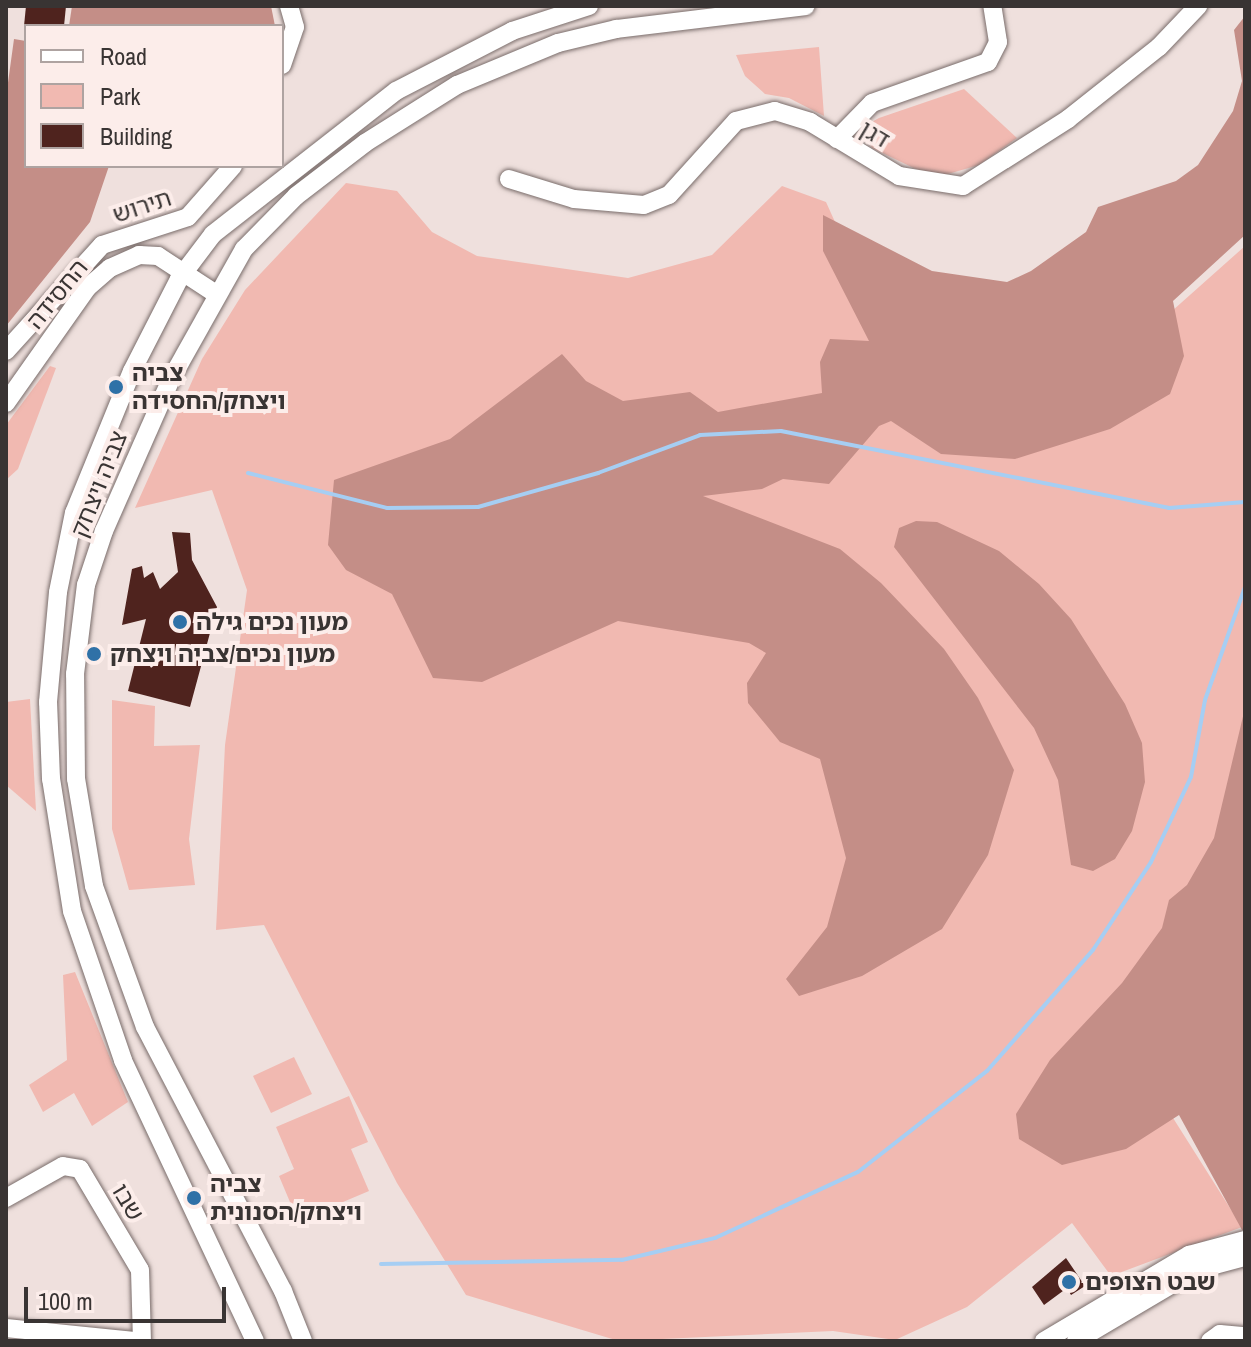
<!DOCTYPE html>
<meta charset="utf-8">
<style>
body{margin:0}
#map{position:relative;width:1251px;height:1347px;overflow:hidden;background:#efe0dd;font-family:"Archivo Narrow","Noto Sans Hebrew",sans-serif}
div>[style]{position:absolute}
[style*='--x']{left:calc(var(--x)*1px);top:calc(var(--y)*1px);width:calc(var(--w)*1px);rotate:calc(var(--a)*1deg)}
.green>*{inset:0;background:#f1b9b1}
.forest>*{inset:0;background:#c48e87}
.stream>*{height:4px;margin:-2px;padding:0 2px;transform-origin:2px;border-radius:2px;background:#a6cef3}
.building>*{inset:0;background:#4f231e}
.roads{filter:drop-shadow(0 0 2px #796c6a) drop-shadow(0 0 2px #796c6a)}
.minor>*{height:18px;margin:-9px;padding:0 9px;transform-origin:9px;border-radius:9px;background:#fff}
.dots>*{width:22px;height:22px;translate:-50% -50%;box-sizing:border-box;border:4px solid #fcedea;border-radius:50%}
span{translate:-50% -50%;white-space:nowrap;text-align:center;line-height:1.15;-webkit-text-stroke:8px #fcedea;paint-order:stroke}
.street-label{font-size:24px;color:#393433}
.poi-label{font-size:24px;color:#393433;font-weight:700}
.left{translate:0 -50%;text-align:left}
.frame{position:absolute;inset:0;border:8px solid #393433;pointer-events:none}
.legend{position:absolute;left:24px;top:24px;width:260px;height:144px;box-sizing:border-box;background:#fcedea;border:2px solid #aea3a1;margin:0;padding:10px 14px;list-style:none;font-size:24px;color:#393433}
.legend li{display:flex;align-items:center;gap:16px;height:40px}
.legend b{width:40px;border:2px solid #aea3a1}
.scale{position:absolute;left:24px;top:1287px;width:202px;height:36px;box-sizing:border-box;border:4px solid #393433;border-top:0;padding-left:10px;font-size:24px;line-height:28px;white-space:nowrap;color:#393433;-webkit-text-stroke:6px #fcedea;paint-order:stroke}
</style>
<div id="map">
<div class="green">
<i style="clip-path:polygon(819px 47px,824px 116px,789px 98px,765px 94px,745px 76px,736px 55px)"></i>
<i style="clip-path:polygon(964px 89px,1017px 138px,979px 165px,941px 176px,920px 171px,872px 148px,865px 137px,868px 124px,879px 118px)"></i>
<i style="clip-path:polygon(346px 183px,397px 191px,432px 232px,477px 256px,628px 278px,712px 255px,782px 186px,826px 202px,931px 435px,1163px 319px,1245px 246px,1245px 850px,1118px 1031px,1242px 1227px,1111px 1276px,1072px 1223px,967px 1307px,895px 1340px,833px 1331px,619px 1341px,466px 1295px,397px 1183px,264px 925px,216px 930px,225px 745px,247px 590px,212px 490px,135px 508px,202px 359px,245px 290px)"></i>
<i style="clip-path:polygon(50px 366px,56px 368px,18px 469px,6px 480px,6px 425px)"></i>
<i style="clip-path:polygon(30px 699px,36px 811px,6px 785px,6px 702px)"></i>
<i style="clip-path:polygon(112px 700px,155px 706px,154px 746px,200px 745px,189px 839px,195px 885px,129px 890px,112px 829px)"></i>
<i style="clip-path:polygon(75px 972px,128px 1102px,92px 1126px,74px 1093px,43px 1112px,29px 1085px,67px 1060px,63px 975px)"></i>
<i style="clip-path:polygon(294px 1057px,312px 1094px,271px 1113px,253px 1076px)"></i>
<i style="clip-path:polygon(349px 1096px,368px 1142px,351px 1149px,369px 1191px,298px 1221px,279px 1176px,294px 1169px,276px 1127px)"></i>
</div>
<div class="forest">
<i style="clip-path:polygon(72px 6px,271px 6px,275px 26px,69px 26px)"></i>
<i style="clip-path:polygon(1245px 16px,1245px 235px,1173px 301px,1184px 356px,1170px 394px,1110px 429px,1015px 459px,941px 454px,891px 421px,879px 426px,829px 484px,783px 479px,762px 489px,703px 496px,840px 549px,881px 583px,944px 649px,978px 698px,1014px 770px,988px 855px,942px 929px,862px 976px,799px 996px,786px 979px,827px 927px,846px 858px,820px 759px,780px 742px,748px 703px,747px 683px,766px 653px,749px 643px,618px 621px,482px 682px,433px 678px,392px 594px,346px 570px,328px 545px,334px 480px,450px 439px,562px 354px,586px 381px,623px 401px,690px 392px,718px 412px,822px 393px,820px 362px,830px 339px,869px 341px,823px 251px,823px 215px,932px 271px,1007px 282px,1031px 271px,1086px 232px,1098px 207px,1176px 181px,1198px 165px,1233px 111px,1242px 81px,1234px 30px)"></i>
<i style="clip-path:polygon(14px 39px,26px 41px,26px 166px,109px 166px,90px 222px,6px 326px,6px 97px)"></i>
<i style="clip-path:polygon(916px 521px,937px 522px,999px 551px,1039px 584px,1071px 619px,1125px 704px,1142px 743px,1145px 782px,1132px 831px,1115px 859px,1093px 871px,1071px 865px,1058px 780px,1034px 728px,894px 547px,899px 528px)"></i>
<i style="clip-path:polygon(1245px 708px,1245px 1230px,1242px 1230px,1179px 1115px,1126px 1149px,1062px 1165px,1019px 1139px,1016px 1114px,1050px 1060px,1122px 983px,1162px 928px,1169px 900px,1187px 885px,1214px 838px)"></i>
</div>
<div class="stream">
<i style="--x:248;--y:473;--w:143;--a:14.1"></i>
<i style="--x:387;--y:508;--w:91;--a:-0.6"></i>
<i style="--x:478;--y:507;--w:125;--a:-15.8"></i>
<i style="--x:598;--y:473;--w:109;--a:-20.4"></i>
<i style="--x:700;--y:435;--w:81;--a:-2.8"></i>
<i style="--x:781;--y:431;--w:396;--a:11.2"></i>
<i style="--x:1169;--y:508;--w:76;--a:-4.5"></i>
<i style="--x:381;--y:1264;--w:241;--a:-1"></i>
<i style="--x:622;--y:1260;--w:96;--a:-13.3"></i>
<i style="--x:715;--y:1238;--w:157;--a:-24.8"></i>
<i style="--x:858;--y:1172;--w:164;--a:-38.1"></i>
<i style="--x:987;--y:1071;--w:161;--a:-48.8"></i>
<i style="--x:1093;--y:950;--w:105;--a:-56.6"></i>
<i style="--x:1151;--y:862;--w:94;--a:-64.8"></i>
<i style="--x:1191;--y:777;--w:78;--a:-79.7"></i>
<i style="--x:1205;--y:700;--w:120;--a:-70.5"></i>
</div>
<div class="building">
<i style="clip-path:polygon(26px 6px,66px 6px,64px 26px,24px 26px)"></i>
<i style="clip-path:polygon(172px 532px,190px 533px,192px 560px,217px 607px,190px 707px,128px 691px,146px 619px,122px 625px,132px 569px,142px 566px,144px 578px,153px 572px,160px 589px,178px 572px)"></i>
<i style="clip-path:polygon(1066px 1258px,1085px 1286px,1071px 1295px,1067px 1288px,1044px 1305px,1032px 1287px)"></i>
</div>
<div class="roads">
<div class="minor">
<i style="--x:282;--y:65;--w:40;--a:-71.1"></i>
<i style="--x:295;--y:27;--w:22;--a:-106"></i>
<i style="--x:837;--y:139;--w:50;--a:-45.8"></i>
<i style="--x:872;--y:103;--w:123;--a:-19.5"></i>
<i style="--x:988;--y:62;--w:22;--a:-63"></i>
<i style="--x:998;--y:42;--w:36;--a:-99"></i>
<i style="--x:509;--y:179;--w:68;--a:17.1"></i>
<i style="--x:574;--y:199;--w:70;--a:4.9"></i>
<i style="--x:644;--y:205;--w:27;--a:-22"></i>
<i style="--x:669;--y:195;--w:100;--a:-47.8"></i>
<i style="--x:736;--y:121;--w:40;--a:-14.4"></i>
<i style="--x:775;--y:111;--w:37;--a:17"></i>
<i style="--x:810;--y:122;--w:104;--a:31.2"></i>
<i style="--x:899;--y:176;--w:65;--a:8.9"></i>
<i style="--x:963;--y:186;--w:125;--a:-32.5"></i>
<i style="--x:1068;--y:119;--w:116;--a:-38.4"></i>
<i style="--x:1159;--y:47;--w:57;--a:-46.4"></i>
<i style="--x:6;--y:351;--w:143;--a:-47.8"></i>
<i style="--x:102;--y:245;--w:90;--a:-18"></i>
<i style="--x:188;--y:217;--w:68;--a:-48.6"></i>
<i style="--x:6;--y:403;--w:141;--a:-54.8"></i>
<i style="--x:87;--y:288;--w:30;--a:-41"></i>
<i style="--x:110;--y:268;--w:32;--a:-24"></i>
<i style="--x:139;--y:255;--w:19;--a:3"></i>
<i style="--x:158;--y:256;--w:69;--a:33.2"></i>
<i style="--x:6;--y:1198;--w:65;--a:-29.3"></i>
<i style="--x:63;--y:1166;--w:17;--a:10"></i>
<i style="--x:80;--y:1169;--w:117;--a:59.3"></i>
<i style="--x:140;--y:1270;--w:71;--a:88.4"></i>
<i style="--x:6;--y:1328;--w:129;--a:5.8"></i>
<i style="--x:255;--y:1341;--w:310;--a:-115.2"></i>
<i style="--x:123;--y:1060;--w:157;--a:-108.9"></i>
<i style="--x:72;--y:911;--w:134;--a:-99"></i>
<i style="--x:51;--y:779;--w:77;--a:-92.2"></i>
<i style="--x:48;--y:702;--w:110;--a:-84.8"></i>
<i style="--x:58;--y:592;--w:81;--a:-78.6"></i>
<i style="--x:74;--y:513;--w:153;--a:-67.8"></i>
<i style="--x:132;--y:371;--w:103;--a:-62.9"></i>
<i style="--x:179;--y:279;--w:56;--a:-52.9"></i>
<i style="--x:213;--y:234;--w:232;--a:-38"></i>
<i style="--x:396;--y:91;--w:131;--a:-27.3"></i>
<i style="--x:512;--y:31;--w:81;--a:-18"></i>
<i style="--x:303;--y:1341;--w:54;--a:-111.8"></i>
<i style="--x:283;--y:1291;--w:298;--a:-117.6"></i>
<i style="--x:145;--y:1027;--w:150;--a:-109.9"></i>
<i style="--x:94;--y:886;--w:109;--a:-99.5"></i>
<i style="--x:76;--y:779;--w:105;--a:-90.5"></i>
<i style="--x:75;--y:674;--w:90;--a:-83"></i>
<i style="--x:86;--y:585;--w:57;--a:-71.6"></i>
<i style="--x:104;--y:531;--w:166;--a:-66.2"></i>
<i style="--x:171;--y:379;--w:149;--a:-60.7"></i>
<i style="--x:244;--y:249;--w:74;--a:-45.5"></i>
<i style="--x:296;--y:196;--w:87;--a:-37.5"></i>
<i style="--x:365;--y:143;--w:109;--a:-32.2"></i>
<i style="--x:457;--y:85;--w:109;--a:-22.6"></i>
<i style="--x:558;--y:43;--w:60;--a:-13.6"></i>
<i style="--x:616;--y:29;--w:191;--a:-6.9"></i>
<i style="--x:1044;--y:1341;--w:169;--a:-30.7"></i>
<i style="--x:1189;--y:1255;--w:58;--a:-15"></i>
<i style="--x:1076;--y:1341;--w:139;--a:-30.6"></i>
<i style="--x:1196;--y:1270;--w:51;--a:-14.9"></i>
<i style="--x:1210;--y:1341;--w:12;--a:-35"></i>
<i style="--x:1220;--y:1334;--w:25;--a:5"></i>
</div>
</div>
<div class="dots">
<i style="left:116px;top:387px;background:#2f71a7"></i>
<i style="left:180px;top:622px;background:#2f71a7"></i>
<i style="left:94px;top:654px;background:#2f71a7"></i>
<i style="left:194px;top:1198px;background:#2f71a7"></i>
<i style="left:1069px;top:1282px;background:#2f71a7"></i>
</div>
<div class="street-label">
<span style="left:875px;top:134px;rotate:31deg">דגן</span>
<span style="left:142px;top:206px;rotate:-18deg">תירוש</span>
<span style="left:57px;top:294px;rotate:-51deg">החסידה</span>
<span style="left:99px;top:484px;rotate:-68deg">צביה ויצחק</span>
<span style="left:128px;top:1202px;rotate:59deg">שבו</span>
</div>
<div class="poi-label">
<span class="left" style="left:132px;top:387px">צביה<br>ויצחק/החסידה</span>
<span class="left" style="left:196px;top:622px">מעון נכים גילה</span>
<span class="left" style="left:110px;top:654px">מעון נכים/צביה ויצחק</span>
<span class="left" style="left:210px;top:1198px">צביה<br>ויצחק/הסנונית</span>
<span class="left" style="left:1085px;top:1282px">שבט הצופים</span>
</div>
<div class="frame"></div>
<ul class="legend">
<li><b style="height:10px;background:#fff"></b>Road</li>
<li><b style="height:22px;background:#f1b9b1"></b>Park</li>
<li><b style="height:22px;background:#4f231e"></b>Building</li>
</ul>
<div class="scale">100 m</div>
</div>
